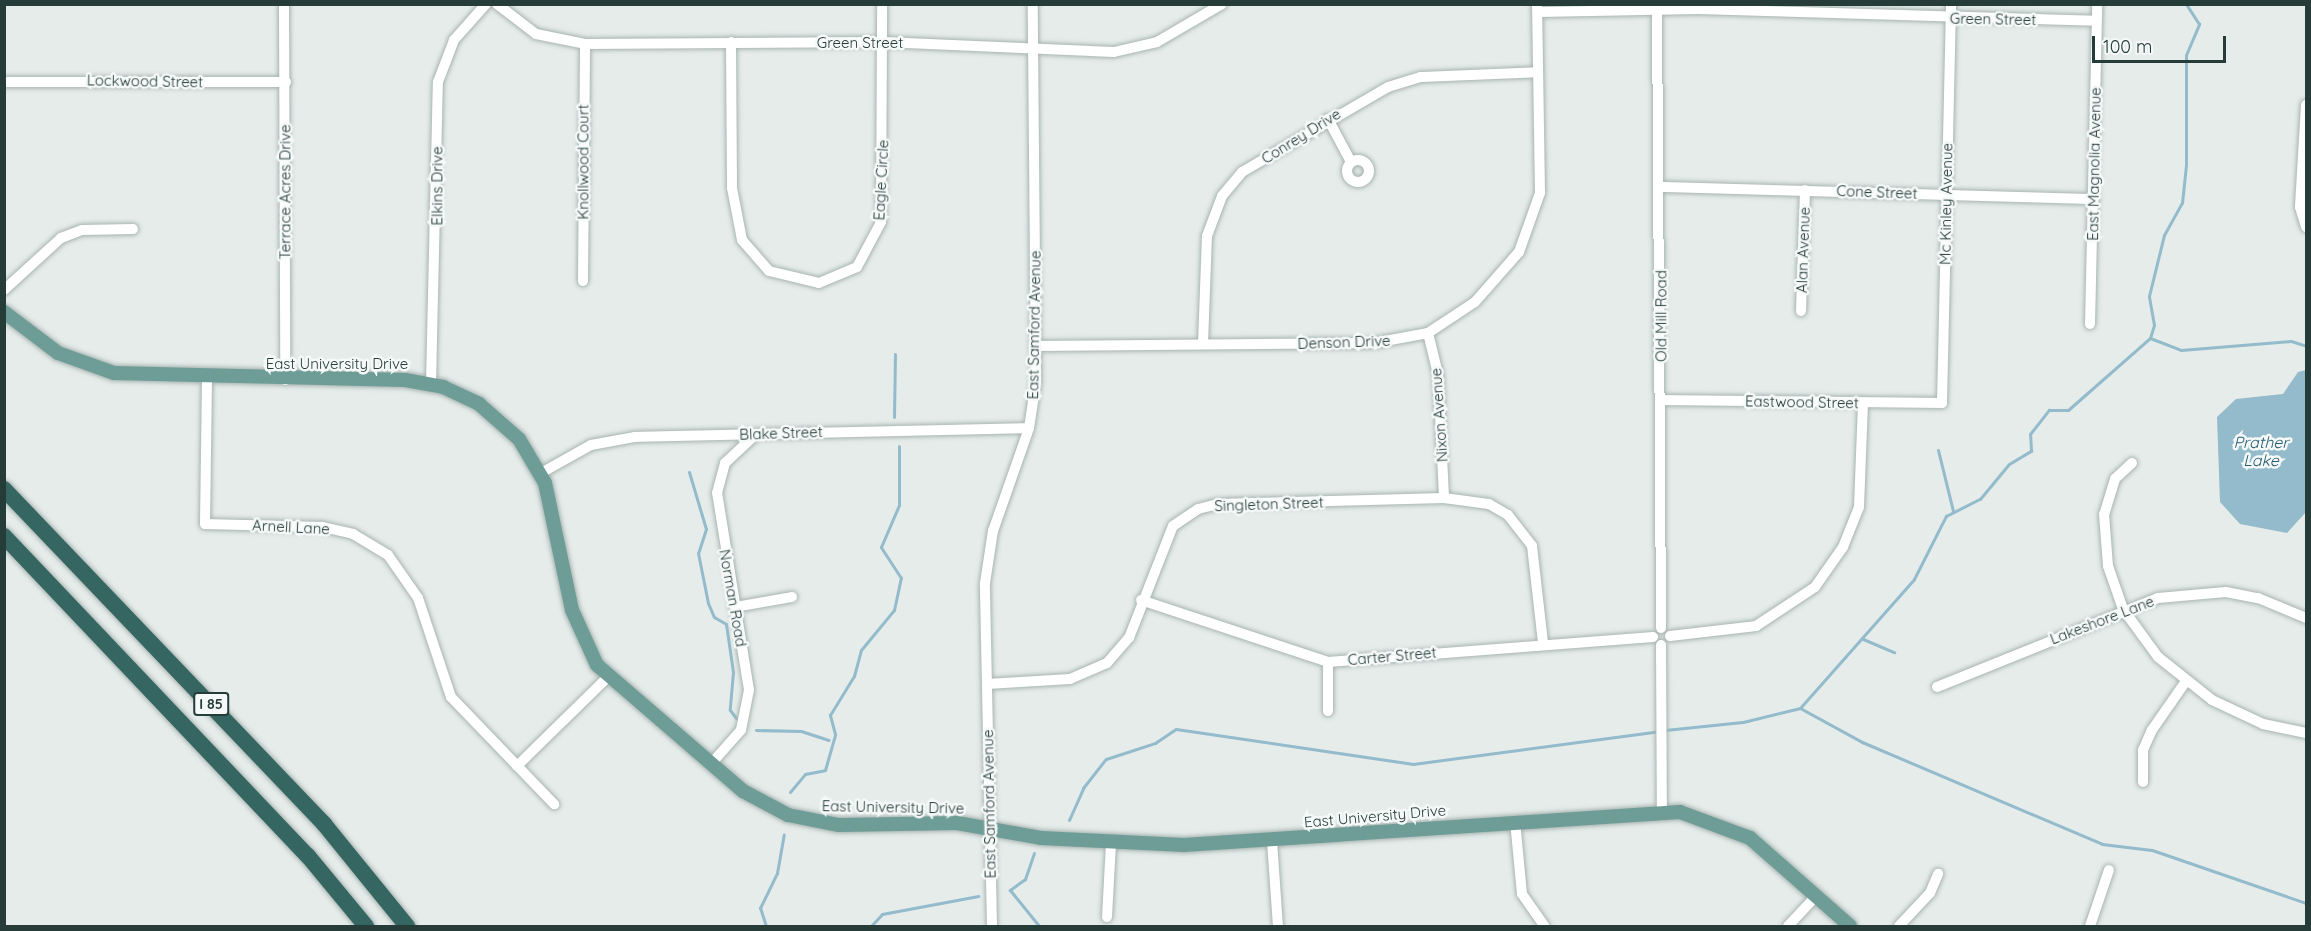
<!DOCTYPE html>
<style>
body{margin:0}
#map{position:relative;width:2311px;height:931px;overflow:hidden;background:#e5ecea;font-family:Quicksand,sans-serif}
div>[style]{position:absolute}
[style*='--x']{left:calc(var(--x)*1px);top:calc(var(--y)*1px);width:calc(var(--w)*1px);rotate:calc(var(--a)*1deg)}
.water>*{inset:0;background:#93bbcb}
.stream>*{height:3px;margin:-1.5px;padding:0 1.5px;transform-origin:1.5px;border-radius:1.5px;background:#93bbcb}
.roads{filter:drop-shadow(0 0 2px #a8b4b1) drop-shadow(0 0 2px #a8b4b1)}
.minor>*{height:10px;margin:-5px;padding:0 5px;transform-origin:5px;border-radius:5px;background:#fff}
.minor>.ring{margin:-5px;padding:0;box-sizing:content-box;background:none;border:10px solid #fff;border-radius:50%}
.major>*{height:14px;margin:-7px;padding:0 7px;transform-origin:7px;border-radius:7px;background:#6e9d97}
.highway>*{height:16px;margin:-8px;padding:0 8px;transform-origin:8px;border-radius:8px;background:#356662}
span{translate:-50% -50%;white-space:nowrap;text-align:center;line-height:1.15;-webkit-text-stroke:5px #f5f9f8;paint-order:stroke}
.shield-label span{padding:2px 4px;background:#f5f9f8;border:2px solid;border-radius:4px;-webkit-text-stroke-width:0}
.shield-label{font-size:14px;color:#263c39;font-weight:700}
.street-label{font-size:15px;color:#263c39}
.water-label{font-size:16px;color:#265c72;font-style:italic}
.frame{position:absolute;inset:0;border:6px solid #263c39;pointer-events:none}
.scale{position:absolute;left:2092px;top:36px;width:134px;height:27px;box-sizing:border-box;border:3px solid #263c39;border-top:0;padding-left:8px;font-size:18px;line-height:21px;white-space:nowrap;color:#263c39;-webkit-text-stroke:4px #f5f9f8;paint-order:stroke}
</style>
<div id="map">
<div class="water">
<i style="clip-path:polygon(2306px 370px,2306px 512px,2287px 533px,2240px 524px,2220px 502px,2217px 417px,2236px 399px,2283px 394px,2298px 372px)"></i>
</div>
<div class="stream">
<i style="--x:2150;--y:338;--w:33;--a:21"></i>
<i style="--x:2181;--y:350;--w:110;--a:-4.7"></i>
<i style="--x:2291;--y:341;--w:16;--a:18"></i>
<i style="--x:894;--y:417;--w:63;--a:-89.1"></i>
<i style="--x:1938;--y:450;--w:63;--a:76.2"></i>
<i style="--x:689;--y:472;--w:59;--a:73.4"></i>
<i style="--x:706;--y:529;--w:25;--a:108"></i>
<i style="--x:698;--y:553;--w:51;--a:78.7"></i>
<i style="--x:708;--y:603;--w:15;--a:67"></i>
<i style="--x:714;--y:617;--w:14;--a:30"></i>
<i style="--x:726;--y:624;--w:49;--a:81.7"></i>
<i style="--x:733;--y:672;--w:38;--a:95"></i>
<i style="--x:730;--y:710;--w:10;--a:53"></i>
<i style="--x:1863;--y:639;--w:34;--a:23"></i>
<i style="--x:1800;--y:708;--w:172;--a:-48.5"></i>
<i style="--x:1914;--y:579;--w:71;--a:-63.1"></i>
<i style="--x:1946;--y:516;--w:38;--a:-27"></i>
<i style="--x:1980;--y:499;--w:45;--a:-50.4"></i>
<i style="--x:2009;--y:464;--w:26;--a:-31"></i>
<i style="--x:2031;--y:451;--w:17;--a:-93"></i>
<i style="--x:2030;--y:434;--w:31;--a:-52"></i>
<i style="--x:2049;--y:410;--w:19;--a:0"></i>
<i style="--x:2068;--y:410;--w:109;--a:-41.3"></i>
<i style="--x:2150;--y:338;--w:14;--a:-73"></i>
<i style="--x:2154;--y:325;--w:29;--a:-100"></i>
<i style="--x:2149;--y:296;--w:63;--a:-76.2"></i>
<i style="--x:2164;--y:235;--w:37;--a:-61"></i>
<i style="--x:2182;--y:203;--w:39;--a:-84"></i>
<i style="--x:2186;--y:164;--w:109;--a:-90"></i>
<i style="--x:2186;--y:55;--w:34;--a:-67"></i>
<i style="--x:2199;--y:24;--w:24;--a:-123"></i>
<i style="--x:756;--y:730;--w:45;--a:1.3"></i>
<i style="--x:801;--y:731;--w:29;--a:18"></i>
<i style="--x:1665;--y:730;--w:78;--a:-5.9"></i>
<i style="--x:1743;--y:722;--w:59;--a:-13.8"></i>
<i style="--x:1800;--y:708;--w:71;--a:28.7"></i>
<i style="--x:1862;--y:742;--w:261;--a:23"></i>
<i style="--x:2102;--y:844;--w:50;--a:6.8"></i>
<i style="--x:2152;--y:850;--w:163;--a:19"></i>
<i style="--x:790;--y:792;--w:23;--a:-50"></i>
<i style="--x:805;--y:774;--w:20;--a:-11"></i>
<i style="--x:825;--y:770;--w:37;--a:-74"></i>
<i style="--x:835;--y:734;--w:20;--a:-105"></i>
<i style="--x:830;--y:715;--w:46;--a:-58.4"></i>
<i style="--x:854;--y:676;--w:27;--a:-75"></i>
<i style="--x:861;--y:650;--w:52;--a:-50.5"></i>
<i style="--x:894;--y:610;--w:33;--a:-78"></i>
<i style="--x:901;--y:578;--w:37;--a:-123"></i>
<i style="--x:881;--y:547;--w:46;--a:-66.8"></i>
<i style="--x:899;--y:505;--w:59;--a:-90"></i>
<i style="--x:1069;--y:820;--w:35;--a:-66"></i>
<i style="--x:1083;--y:788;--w:37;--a:-52"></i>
<i style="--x:1106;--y:759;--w:52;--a:-18.1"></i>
<i style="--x:1155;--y:743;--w:25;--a:-34"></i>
<i style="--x:1176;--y:729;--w:240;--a:8.4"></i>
<i style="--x:1413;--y:764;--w:248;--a:-7.6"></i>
<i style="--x:1034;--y:853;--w:28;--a:109"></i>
<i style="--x:1025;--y:879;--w:19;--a:144"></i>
<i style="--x:1010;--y:890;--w:46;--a:51.1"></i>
<i style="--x:766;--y:926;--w:19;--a:-108"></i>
<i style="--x:760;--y:908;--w:39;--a:-64"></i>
<i style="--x:777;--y:873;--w:39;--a:-80"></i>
<i style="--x:871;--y:926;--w:16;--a:-47"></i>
<i style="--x:882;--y:914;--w:98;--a:-10.6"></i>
</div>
<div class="roads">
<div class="minor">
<i style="--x:284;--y:4;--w:376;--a:89.8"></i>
<i style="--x:497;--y:4;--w:49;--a:37.6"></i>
<i style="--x:536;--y:34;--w:50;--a:11.5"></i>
<i style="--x:585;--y:44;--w:298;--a:-0.4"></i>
<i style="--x:883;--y:42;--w:231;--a:2.5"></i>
<i style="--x:1114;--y:52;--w:44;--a:-13.1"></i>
<i style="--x:1157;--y:42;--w:75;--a:-30.3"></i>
<i style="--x:1657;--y:4;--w:624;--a:89.63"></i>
<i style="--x:1538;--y:12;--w:160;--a:-1.1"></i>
<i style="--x:1698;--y:9;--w:398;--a:1.7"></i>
<i style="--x:731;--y:42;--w:146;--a:89.6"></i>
<i style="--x:732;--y:188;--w:53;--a:79.1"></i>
<i style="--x:742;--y:240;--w:41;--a:48.9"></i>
<i style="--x:769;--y:271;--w:51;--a:13.5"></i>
<i style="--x:819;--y:283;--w:41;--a:-22.8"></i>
<i style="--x:857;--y:267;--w:51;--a:-61.9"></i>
<i style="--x:881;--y:222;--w:218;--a:-89.7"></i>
<i style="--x:4;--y:82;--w:282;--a:0"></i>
<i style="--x:2306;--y:105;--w:102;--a:93.4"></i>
<i style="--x:2300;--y:207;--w:21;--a:73"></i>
<i style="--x:1328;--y:119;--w:49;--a:61.9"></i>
<i class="ring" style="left:1347px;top:160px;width:12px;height:12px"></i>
<i style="--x:1661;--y:187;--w:433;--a:1.6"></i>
<i style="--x:583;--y:281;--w:237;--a:-89.5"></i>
<i style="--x:4;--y:290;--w:77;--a:-42.4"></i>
<i style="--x:61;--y:238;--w:22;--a:-21"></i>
<i style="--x:82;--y:230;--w:51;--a:-1.1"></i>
<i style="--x:1801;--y:311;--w:121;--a:-88.1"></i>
<i style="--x:2090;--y:324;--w:320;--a:-88.7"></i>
<i style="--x:1428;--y:333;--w:42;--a:76.3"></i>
<i style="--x:1438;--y:374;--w:124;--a:87.2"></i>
<i style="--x:1203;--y:344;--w:108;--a:-87.9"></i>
<i style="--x:1207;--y:236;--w:43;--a:-69.4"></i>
<i style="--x:1222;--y:196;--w:31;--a:-50"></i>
<i style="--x:1242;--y:172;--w:169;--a:-30.2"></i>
<i style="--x:1388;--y:87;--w:34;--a:-17"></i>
<i style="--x:1421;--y:77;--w:117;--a:-2.4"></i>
<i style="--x:1036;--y:346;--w:338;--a:-0.5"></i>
<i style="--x:1374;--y:343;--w:55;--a:-10.5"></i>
<i style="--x:1428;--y:333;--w:56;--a:-33.4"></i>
<i style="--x:1475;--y:302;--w:67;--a:-48.7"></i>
<i style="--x:1519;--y:252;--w:63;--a:-70.4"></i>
<i style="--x:1540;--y:193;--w:189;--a:-90.9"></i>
<i style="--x:207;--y:380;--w:144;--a:90.8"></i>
<i style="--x:205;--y:524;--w:118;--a:1.5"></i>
<i style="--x:323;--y:527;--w:31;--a:13"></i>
<i style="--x:353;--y:534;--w:41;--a:31"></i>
<i style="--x:388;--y:555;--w:52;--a:55.1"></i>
<i style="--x:418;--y:598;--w:104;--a:71.6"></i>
<i style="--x:451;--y:697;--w:149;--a:46.1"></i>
<i style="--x:431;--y:384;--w:302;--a:-88.7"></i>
<i style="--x:438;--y:82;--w:45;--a:-69.1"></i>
<i style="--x:454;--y:40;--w:48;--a:-48.4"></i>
<i style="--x:1661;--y:400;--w:281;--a:0.6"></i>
<i style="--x:1942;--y:403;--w:399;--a:-88.7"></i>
<i style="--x:2132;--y:463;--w:23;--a:137"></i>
<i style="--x:2115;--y:479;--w:37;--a:107"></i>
<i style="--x:2104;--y:514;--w:52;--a:85.6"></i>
<i style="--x:2108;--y:566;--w:46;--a:70.8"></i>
<i style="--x:2123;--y:609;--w:59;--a:53.9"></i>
<i style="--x:2158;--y:657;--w:69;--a:38.5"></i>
<i style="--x:2212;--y:700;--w:56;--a:25.2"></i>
<i style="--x:2263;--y:724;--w:44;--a:11.8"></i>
<i style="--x:541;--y:473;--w:57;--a:-29.2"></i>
<i style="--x:591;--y:445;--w:45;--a:-10.3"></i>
<i style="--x:635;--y:437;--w:394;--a:-1.3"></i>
<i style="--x:1141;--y:600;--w:197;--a:18.3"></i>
<i style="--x:1328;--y:662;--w:326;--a:-4.4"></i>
<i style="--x:735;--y:607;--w:58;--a:-10"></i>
<i style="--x:1670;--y:636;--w:87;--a:-6.6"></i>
<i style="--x:1756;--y:626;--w:71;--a:-33.5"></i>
<i style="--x:1815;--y:587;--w:49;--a:-55"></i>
<i style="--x:1843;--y:547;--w:43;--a:-68.2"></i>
<i style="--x:1859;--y:507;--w:104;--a:-87.8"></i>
<i style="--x:1661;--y:645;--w:166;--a:89.7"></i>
<i style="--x:987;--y:684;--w:83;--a:-3.4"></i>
<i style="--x:1070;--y:679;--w:40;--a:-23.4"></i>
<i style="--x:1107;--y:663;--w:33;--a:-49"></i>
<i style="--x:1129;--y:638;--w:120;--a:-68.6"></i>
<i style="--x:1173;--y:526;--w:30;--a:-34"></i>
<i style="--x:1198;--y:509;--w:21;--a:-14"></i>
<i style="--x:1218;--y:504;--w:226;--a:-1.5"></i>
<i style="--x:1444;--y:498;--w:45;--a:7.6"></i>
<i style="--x:1489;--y:504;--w:22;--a:30"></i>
<i style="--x:1508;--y:515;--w:39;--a:52"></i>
<i style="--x:1532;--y:546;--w:98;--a:83.5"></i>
<i style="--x:1937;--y:687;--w:238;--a:-21.9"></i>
<i style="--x:2158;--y:598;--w:68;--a:-5"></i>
<i style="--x:2226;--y:592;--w:33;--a:11"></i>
<i style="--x:2258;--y:598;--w:52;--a:22.6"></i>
<i style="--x:1328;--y:711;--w:49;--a:-90"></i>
<i style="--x:711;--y:764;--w:45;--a:-48.6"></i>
<i style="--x:741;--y:730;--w:41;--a:-78.7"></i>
<i style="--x:749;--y:690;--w:200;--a:-99.2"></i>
<i style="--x:717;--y:493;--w:31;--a:-75"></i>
<i style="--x:725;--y:463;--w:41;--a:-43"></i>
<i style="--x:517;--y:766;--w:127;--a:-44.4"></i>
<i style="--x:2143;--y:782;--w:32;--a:-90"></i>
<i style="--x:2143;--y:750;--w:22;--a:-66"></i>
<i style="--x:2152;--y:730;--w:60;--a:-55.2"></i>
<i style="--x:1515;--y:821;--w:73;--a:84.5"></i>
<i style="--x:1522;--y:894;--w:39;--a:55"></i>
<i style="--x:1272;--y:841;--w:85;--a:86"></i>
<i style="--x:1107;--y:917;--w:74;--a:-86.9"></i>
<i style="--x:992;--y:926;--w:343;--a:-91.2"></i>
<i style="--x:985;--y:583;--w:53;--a:-81.3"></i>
<i style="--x:993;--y:531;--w:109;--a:-70.7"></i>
<i style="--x:1029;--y:428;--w:47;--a:-81.3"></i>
<i style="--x:1036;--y:382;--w:378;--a:-90.5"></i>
<i style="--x:1788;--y:926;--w:42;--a:-46.9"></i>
<i style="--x:1899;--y:926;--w:45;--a:-46.8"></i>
<i style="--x:1930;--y:893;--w:21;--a:-67"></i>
<i style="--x:2090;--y:926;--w:59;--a:-71.3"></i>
</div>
<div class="major">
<i style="--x:4;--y:312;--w:68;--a:37.2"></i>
<i style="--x:58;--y:353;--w:59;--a:19.7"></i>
<i style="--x:114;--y:373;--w:291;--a:1.4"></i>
<i style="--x:405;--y:380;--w:39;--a:10"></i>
<i style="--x:443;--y:387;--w:40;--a:25"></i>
<i style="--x:479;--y:404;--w:53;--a:41.2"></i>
<i style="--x:519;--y:439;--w:51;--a:59.4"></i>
<i style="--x:545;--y:483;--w:130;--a:78"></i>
<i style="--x:572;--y:610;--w:60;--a:65.6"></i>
<i style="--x:597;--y:665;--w:193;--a:40.8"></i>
<i style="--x:743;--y:791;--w:51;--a:28.1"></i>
<i style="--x:788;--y:815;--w:52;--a:11.1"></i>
<i style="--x:839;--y:825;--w:118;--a:-1"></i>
<i style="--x:957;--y:823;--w:85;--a:10.1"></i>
<i style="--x:1041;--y:838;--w:143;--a:2.8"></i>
<i style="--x:1184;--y:845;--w:497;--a:-3.8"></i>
<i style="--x:1680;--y:812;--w:75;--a:20.4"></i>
<i style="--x:1750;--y:838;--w:133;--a:41.3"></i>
</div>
<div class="highway">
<i style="--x:4;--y:489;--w:463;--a:46.3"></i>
<i style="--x:324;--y:824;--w:132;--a:50.9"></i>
<i style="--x:4;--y:536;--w:441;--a:46.5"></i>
<i style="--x:308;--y:856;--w:91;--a:50.4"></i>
</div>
</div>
<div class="shield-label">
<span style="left:211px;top:704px">I 85</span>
</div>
<div class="street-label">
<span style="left:1993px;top:19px;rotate:1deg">Green Street</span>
<span style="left:860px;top:43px">Green Street</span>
<span style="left:145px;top:81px;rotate:1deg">Lockwood Street</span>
<span style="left:1301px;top:136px;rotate:-32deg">Conrey Drive</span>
<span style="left:583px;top:162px;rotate:-90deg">Knollwood Court</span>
<span style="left:2094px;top:164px;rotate:-89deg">East Magnolia Avenue</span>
<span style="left:881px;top:180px;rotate:-87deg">Eagle Circle</span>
<span style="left:437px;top:186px;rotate:-90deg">Elkins Drive</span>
<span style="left:285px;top:192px;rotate:-90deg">Terrace Acres Drive</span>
<span style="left:1877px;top:192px;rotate:2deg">Cone Street</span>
<span style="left:1946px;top:204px;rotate:-89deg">Mc Kinley Avenue</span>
<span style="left:1803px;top:250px;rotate:-88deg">Alan Avenue</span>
<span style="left:1661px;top:316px;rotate:-90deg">Old Mill Road</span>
<span style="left:1034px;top:325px;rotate:-89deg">East Samford Avenue</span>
<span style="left:1344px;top:342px;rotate:-2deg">Denson Drive</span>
<span style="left:337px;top:364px">East University Drive</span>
<span style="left:1802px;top:402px;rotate:1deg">Eastwood Street</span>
<span style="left:1439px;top:415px;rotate:-94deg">Nixon Avenue</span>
<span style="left:781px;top:433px;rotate:-2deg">Blake Street</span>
<span style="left:1269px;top:504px;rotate:-2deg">Singleton Street</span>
<span style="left:291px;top:527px;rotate:3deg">Arnell Lane</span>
<span style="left:733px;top:598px;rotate:80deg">Norman Road</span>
<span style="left:2102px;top:620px;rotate:-21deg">Lakeshore Lane</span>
<span style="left:1392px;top:656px;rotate:-5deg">Carter Street</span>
<span style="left:989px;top:804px;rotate:-91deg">East Samford Avenue</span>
<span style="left:893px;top:807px;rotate:1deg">East University Drive</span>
<span style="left:1375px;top:816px;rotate:-5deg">East University Drive</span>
</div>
<div class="water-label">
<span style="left:2261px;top:451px">Prather<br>Lake</span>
</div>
<div class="frame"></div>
<div class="scale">100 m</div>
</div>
